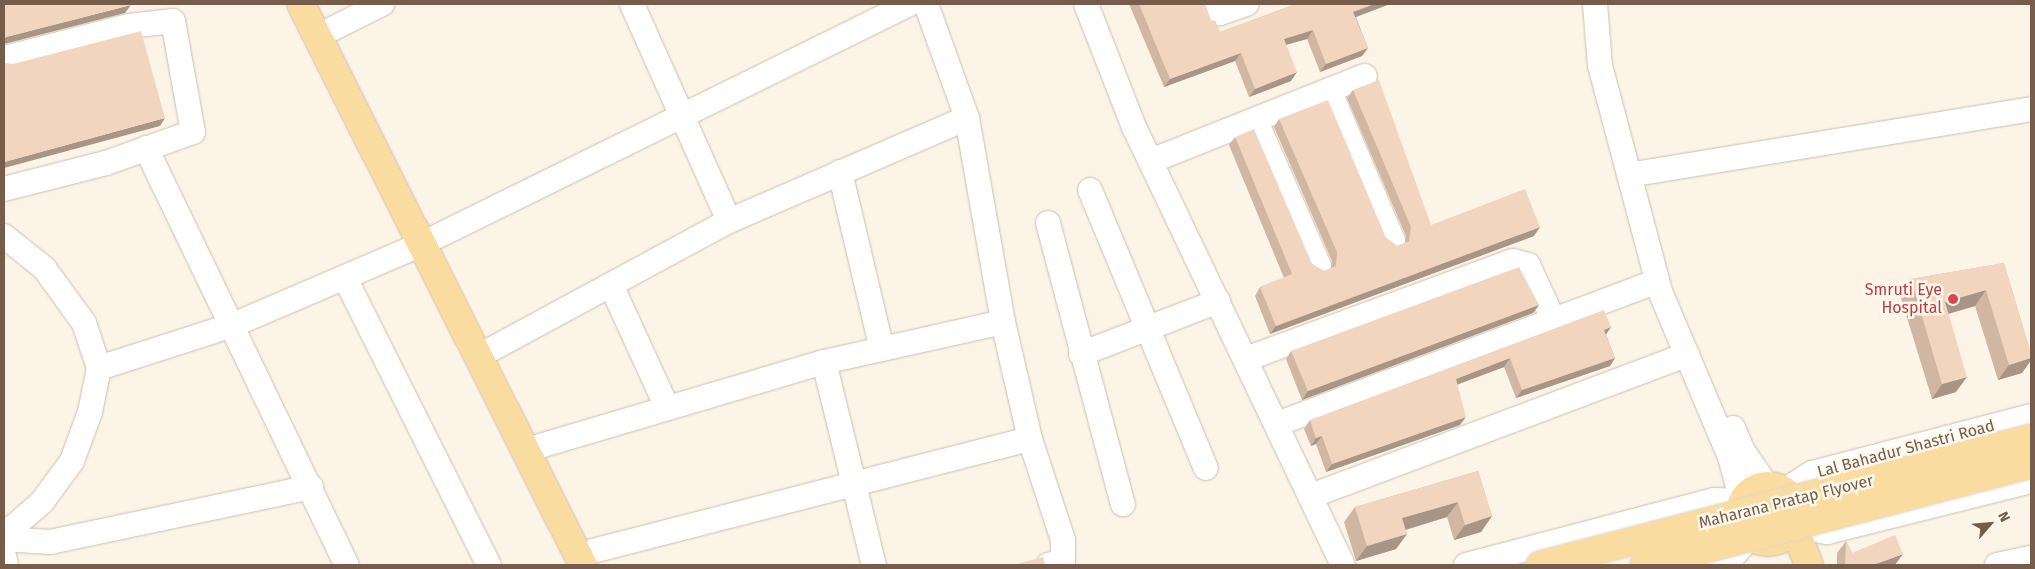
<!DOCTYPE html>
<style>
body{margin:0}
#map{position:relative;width:2035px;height:569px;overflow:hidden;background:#fcf5e7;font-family:"Fira Sans",sans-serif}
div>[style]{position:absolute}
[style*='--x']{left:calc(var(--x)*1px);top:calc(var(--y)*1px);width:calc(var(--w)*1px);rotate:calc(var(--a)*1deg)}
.roads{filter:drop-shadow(0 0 1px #cebdad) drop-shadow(0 0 1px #cebdad)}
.minor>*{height:24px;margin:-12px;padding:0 12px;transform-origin:12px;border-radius:12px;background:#fff}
.major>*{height:28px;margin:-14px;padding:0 14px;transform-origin:14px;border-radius:14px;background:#fadca0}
.major>.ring{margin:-14px;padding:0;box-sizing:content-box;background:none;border:28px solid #fadca0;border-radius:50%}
.bridges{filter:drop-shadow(0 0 1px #dbd5d0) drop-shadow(0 0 1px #dbd5d0)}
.major-bridge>*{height:28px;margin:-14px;padding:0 14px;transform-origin:14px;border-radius:14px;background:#fadca0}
.wall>*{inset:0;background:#d0b7a4}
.shaded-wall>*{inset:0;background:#a99586}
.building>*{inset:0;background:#f2d5bf}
.dots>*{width:14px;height:14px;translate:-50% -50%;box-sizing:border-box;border:2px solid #fff9ed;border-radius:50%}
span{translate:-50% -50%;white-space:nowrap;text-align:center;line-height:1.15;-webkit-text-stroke:5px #fff9ed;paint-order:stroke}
.health-label{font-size:16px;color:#be3a42}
.right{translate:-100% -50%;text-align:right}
.street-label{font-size:16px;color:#765c4b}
.frame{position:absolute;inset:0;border:5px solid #765c4b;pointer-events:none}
.north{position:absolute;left:1965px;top:499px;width:50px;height:50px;-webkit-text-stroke:4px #fff9ed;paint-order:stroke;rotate:63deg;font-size:14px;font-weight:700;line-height:20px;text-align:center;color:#765c4b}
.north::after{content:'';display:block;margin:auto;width:18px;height:22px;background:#765c4b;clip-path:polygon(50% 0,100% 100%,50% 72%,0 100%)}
</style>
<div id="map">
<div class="roads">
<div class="minor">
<i style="--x:1086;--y:4;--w:132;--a:68.7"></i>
<i style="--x:1134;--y:127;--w:485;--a:64.5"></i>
<i style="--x:1216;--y:4;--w:10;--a:66"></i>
<i style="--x:1220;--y:13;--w:28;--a:-19"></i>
<i style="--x:332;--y:29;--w:56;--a:-26.6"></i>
<i style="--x:4;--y:58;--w:129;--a:-14.4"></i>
<i style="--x:129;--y:26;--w:44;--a:-6.5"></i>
<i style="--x:173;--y:21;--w:113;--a:79.8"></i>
<i style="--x:193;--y:132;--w:92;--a:160.4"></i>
<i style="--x:106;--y:163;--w:105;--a:165.7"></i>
<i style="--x:1329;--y:90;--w:164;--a:67"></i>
<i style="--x:1256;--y:121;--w:158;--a:66.5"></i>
<i style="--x:146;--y:148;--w:463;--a:64.3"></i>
<i style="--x:1151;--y:161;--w:230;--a:-21.7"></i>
<i style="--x:840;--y:172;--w:182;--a:76.7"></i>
<i style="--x:1641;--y:173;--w:395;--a:-9.3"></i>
<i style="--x:1090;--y:190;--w:301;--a:67.4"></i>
<i style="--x:729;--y:221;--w:259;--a:-23.4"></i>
<i style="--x:967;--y:118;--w:121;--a:-109.8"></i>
<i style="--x:1048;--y:223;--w:291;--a:75.1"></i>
<i style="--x:4;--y:236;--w:51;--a:38.7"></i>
<i style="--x:44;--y:268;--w:68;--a:54"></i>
<i style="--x:84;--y:323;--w:47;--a:71.6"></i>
<i style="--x:99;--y:368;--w:45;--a:101.6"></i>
<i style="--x:90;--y:412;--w:52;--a:110.2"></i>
<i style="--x:72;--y:461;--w:51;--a:126.2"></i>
<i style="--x:42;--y:502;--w:50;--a:139"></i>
<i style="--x:436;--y:237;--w:527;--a:-26.22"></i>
<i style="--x:346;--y:280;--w:319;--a:63.4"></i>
<i style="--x:611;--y:285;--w:132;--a:65.4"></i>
<i style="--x:492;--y:349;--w:269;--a:-28.4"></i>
<i style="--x:729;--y:221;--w:238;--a:-114.1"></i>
<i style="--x:1081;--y:354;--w:147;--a:-21.1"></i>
<i style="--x:1246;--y:359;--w:284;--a:-20.2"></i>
<i style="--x:1513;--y:261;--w:16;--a:15"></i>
<i style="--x:1528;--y:265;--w:62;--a:65.1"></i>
<i style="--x:824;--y:362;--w:209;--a:76.2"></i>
<i style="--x:99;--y:368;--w:141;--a:-17.8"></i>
<i style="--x:233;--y:325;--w:206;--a:-23.2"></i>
<i style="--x:1277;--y:424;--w:406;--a:-20.6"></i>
<i style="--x:1733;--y:428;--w:25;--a:67"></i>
<i style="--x:1743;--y:451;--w:42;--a:55.6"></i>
<i style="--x:1030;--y:439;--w:106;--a:71.9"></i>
<i style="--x:1063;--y:540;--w:22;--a:90"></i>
<i style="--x:1063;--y:562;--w:15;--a:169"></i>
<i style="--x:540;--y:446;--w:296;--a:-16.5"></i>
<i style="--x:824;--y:362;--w:183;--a:-12.6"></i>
<i style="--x:1784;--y:491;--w:33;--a:-33"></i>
<i style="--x:1812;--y:473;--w:226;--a:-14.6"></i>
<i style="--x:1311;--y:496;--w:402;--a:-20.6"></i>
<i style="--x:1793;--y:525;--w:35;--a:12"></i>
<i style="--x:1827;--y:532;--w:210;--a:-14"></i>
<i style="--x:4;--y:539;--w:46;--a:3.7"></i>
<i style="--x:50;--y:542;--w:267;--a:-11.9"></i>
<i style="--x:593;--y:551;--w:451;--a:-14.4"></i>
<i style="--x:1030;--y:439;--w:120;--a:-103"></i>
<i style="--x:1003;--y:322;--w:207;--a:-100"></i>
<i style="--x:4;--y:556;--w:9;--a:77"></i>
<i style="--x:1466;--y:565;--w:256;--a:-14.7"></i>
<i style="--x:1714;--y:500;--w:28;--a:2"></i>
<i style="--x:1742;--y:501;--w:46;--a:-105.3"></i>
<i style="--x:1730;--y:457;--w:180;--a:-112.9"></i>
<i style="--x:1660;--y:291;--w:233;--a:-104.9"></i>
<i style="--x:1600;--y:66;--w:62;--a:-94.6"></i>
<i style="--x:1700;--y:565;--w:34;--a:-15"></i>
<i style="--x:1733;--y:556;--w:27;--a:-48"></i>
<i style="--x:1997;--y:565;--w:35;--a:-12"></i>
</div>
<div class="major">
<i style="--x:301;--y:4;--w:628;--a:63.31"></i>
<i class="ring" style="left:1740px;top:486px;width:28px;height:28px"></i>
<i style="--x:1793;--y:525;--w:43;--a:68.2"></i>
</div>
</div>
<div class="bridges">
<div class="major-bridge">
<i style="--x:1540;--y:565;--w:507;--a:-14.5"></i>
<i style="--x:1644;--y:565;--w:400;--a:-14.6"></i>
</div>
</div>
<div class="wall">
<i style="clip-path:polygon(1129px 4px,1205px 4px,1211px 21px,1220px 32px,1296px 4px,1390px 4px,1356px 17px,1368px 48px,1362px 56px,1320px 72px,1307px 39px,1286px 45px,1291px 81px,1249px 97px,1235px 61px,1164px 87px)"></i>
<i style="clip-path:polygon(1353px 90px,1431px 225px,1534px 236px,1270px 334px,1255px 296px,1260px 287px,1284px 278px,1229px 145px,1235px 137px,1312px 264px,1324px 271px,1331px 268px,1332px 261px,1274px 127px,1279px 119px,1386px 238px,1397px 246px,1405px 243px,1406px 236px,1347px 98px)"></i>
<i style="clip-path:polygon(2004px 263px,2031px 354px,2031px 360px,2022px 373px,1998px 380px,1975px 306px,1948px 314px,1956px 392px,1932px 399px,1900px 295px,1911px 279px)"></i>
<i style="clip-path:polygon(1539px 305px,1533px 313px,1302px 400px,1286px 359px,1291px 351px)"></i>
<i style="clip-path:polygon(1611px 327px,1606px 334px,1615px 358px,1610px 366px,1516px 398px,1504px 367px,1457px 385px,1460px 425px,1326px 472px,1316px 444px,1311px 446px,1304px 429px,1310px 420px)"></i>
<i style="clip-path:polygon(1478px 471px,1492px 516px,1481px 532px,1454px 540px,1447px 517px,1406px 530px,1407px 534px,1396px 549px,1356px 561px,1344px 522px,1355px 507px)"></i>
<i style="clip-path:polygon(1846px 541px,1852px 553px,1895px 565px,1837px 565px,1837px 553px)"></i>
</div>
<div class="shaded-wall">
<i style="clip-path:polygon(1374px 4px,1390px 4px,1348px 20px,1353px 12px)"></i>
<i style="clip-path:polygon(131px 5px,125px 13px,4px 44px,4px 39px,6px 37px)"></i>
<i style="clip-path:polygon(1313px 30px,1307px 39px,1278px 47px,1284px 39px)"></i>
<i style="clip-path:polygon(1368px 48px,1362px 56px,1320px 72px,1326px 64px)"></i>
<i style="clip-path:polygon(1241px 53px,1235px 61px,1164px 87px,1170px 79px)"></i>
<i style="clip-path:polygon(1297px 72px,1291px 81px,1249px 97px,1255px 89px)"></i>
<i style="clip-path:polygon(165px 118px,160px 126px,4px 168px,4px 162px)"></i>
<i style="clip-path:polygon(1540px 227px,1534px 236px,1270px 334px,1276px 326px)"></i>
<i style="clip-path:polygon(1986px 290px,1975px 306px,1934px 318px,1945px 302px)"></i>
<i style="clip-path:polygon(1539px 305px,1533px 313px,1302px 400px,1308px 391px)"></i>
<i style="clip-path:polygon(1611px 327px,1605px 336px,1604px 330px)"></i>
<i style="clip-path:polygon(1510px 358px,1504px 367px,1450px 387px,1456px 379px)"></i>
<i style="clip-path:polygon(1615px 358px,1610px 366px,1516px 398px,1522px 390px)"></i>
<i style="clip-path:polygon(2031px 358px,2031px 360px,2022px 373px,1998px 380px,2009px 365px)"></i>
<i style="clip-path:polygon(1967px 377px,1956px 392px,1932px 399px,1942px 384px)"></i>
<i style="clip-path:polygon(1466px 417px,1460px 425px,1326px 472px,1332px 464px)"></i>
<i style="clip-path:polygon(1322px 436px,1316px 444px,1311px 446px,1316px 438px)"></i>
<i style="clip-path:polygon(1458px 502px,1447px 517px,1391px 534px,1402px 518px)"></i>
<i style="clip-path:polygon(1492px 516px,1481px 532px,1454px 540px,1465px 525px)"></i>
<i style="clip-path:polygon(1407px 534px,1396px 549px,1356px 561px,1367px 546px)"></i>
<i style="clip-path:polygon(1903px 554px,1895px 565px,1873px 565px)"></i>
</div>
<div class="building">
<i style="clip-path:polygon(4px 4px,130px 4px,131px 5px,6px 37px,4px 39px)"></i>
<i style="clip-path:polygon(1139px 4px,1205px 4px,1211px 21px,1215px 20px,1220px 32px,1296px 4px,1374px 4px,1353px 12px,1368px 48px,1326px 64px,1313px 30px,1284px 39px,1297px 72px,1255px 89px,1241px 53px,1170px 79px)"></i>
<i style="clip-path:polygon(141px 31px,165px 118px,4px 162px,4px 62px,5px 63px,13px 64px)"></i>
<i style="clip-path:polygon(1379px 80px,1431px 225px,1525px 189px,1540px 227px,1276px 326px,1260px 287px,1292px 274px,1235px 137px,1254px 129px,1312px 264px,1324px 271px,1336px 266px,1337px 252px,1279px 119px,1328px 100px,1386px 238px,1397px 246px,1409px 241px,1411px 227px,1353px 90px)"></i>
<i style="clip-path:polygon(2004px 263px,2031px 354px,2031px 358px,2009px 365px,1986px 290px,1945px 302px,1967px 377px,1942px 384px,1911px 279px)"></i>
<i style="clip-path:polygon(1519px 267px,1539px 305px,1308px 391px,1291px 351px)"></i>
<i style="clip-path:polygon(1604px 310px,1611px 327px,1604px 330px,1615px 358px,1522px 390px,1510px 358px,1456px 379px,1466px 417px,1332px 464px,1322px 436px,1316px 438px,1310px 420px)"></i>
<i style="clip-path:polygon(1478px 471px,1492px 516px,1465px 525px,1458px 502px,1402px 518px,1407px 534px,1367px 546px,1355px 507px)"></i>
<i style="clip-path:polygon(1895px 535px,1903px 554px,1873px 565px,1845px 565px,1846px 541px,1852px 553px)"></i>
<i style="clip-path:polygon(1043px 557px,1045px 565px,1013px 565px)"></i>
</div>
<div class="dots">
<i style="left:1953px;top:299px;background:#e0444e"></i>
</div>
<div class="health-label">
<span class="right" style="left:1942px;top:299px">Smruti Eye<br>Hospital</span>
</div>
<div class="street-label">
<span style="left:1906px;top:449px;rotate:-15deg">Lal Bahadur Shastri Road</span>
<span style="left:1786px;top:502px;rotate:-14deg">Maharana Pratap Flyover</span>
</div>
<div class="frame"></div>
<div class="north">N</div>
</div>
